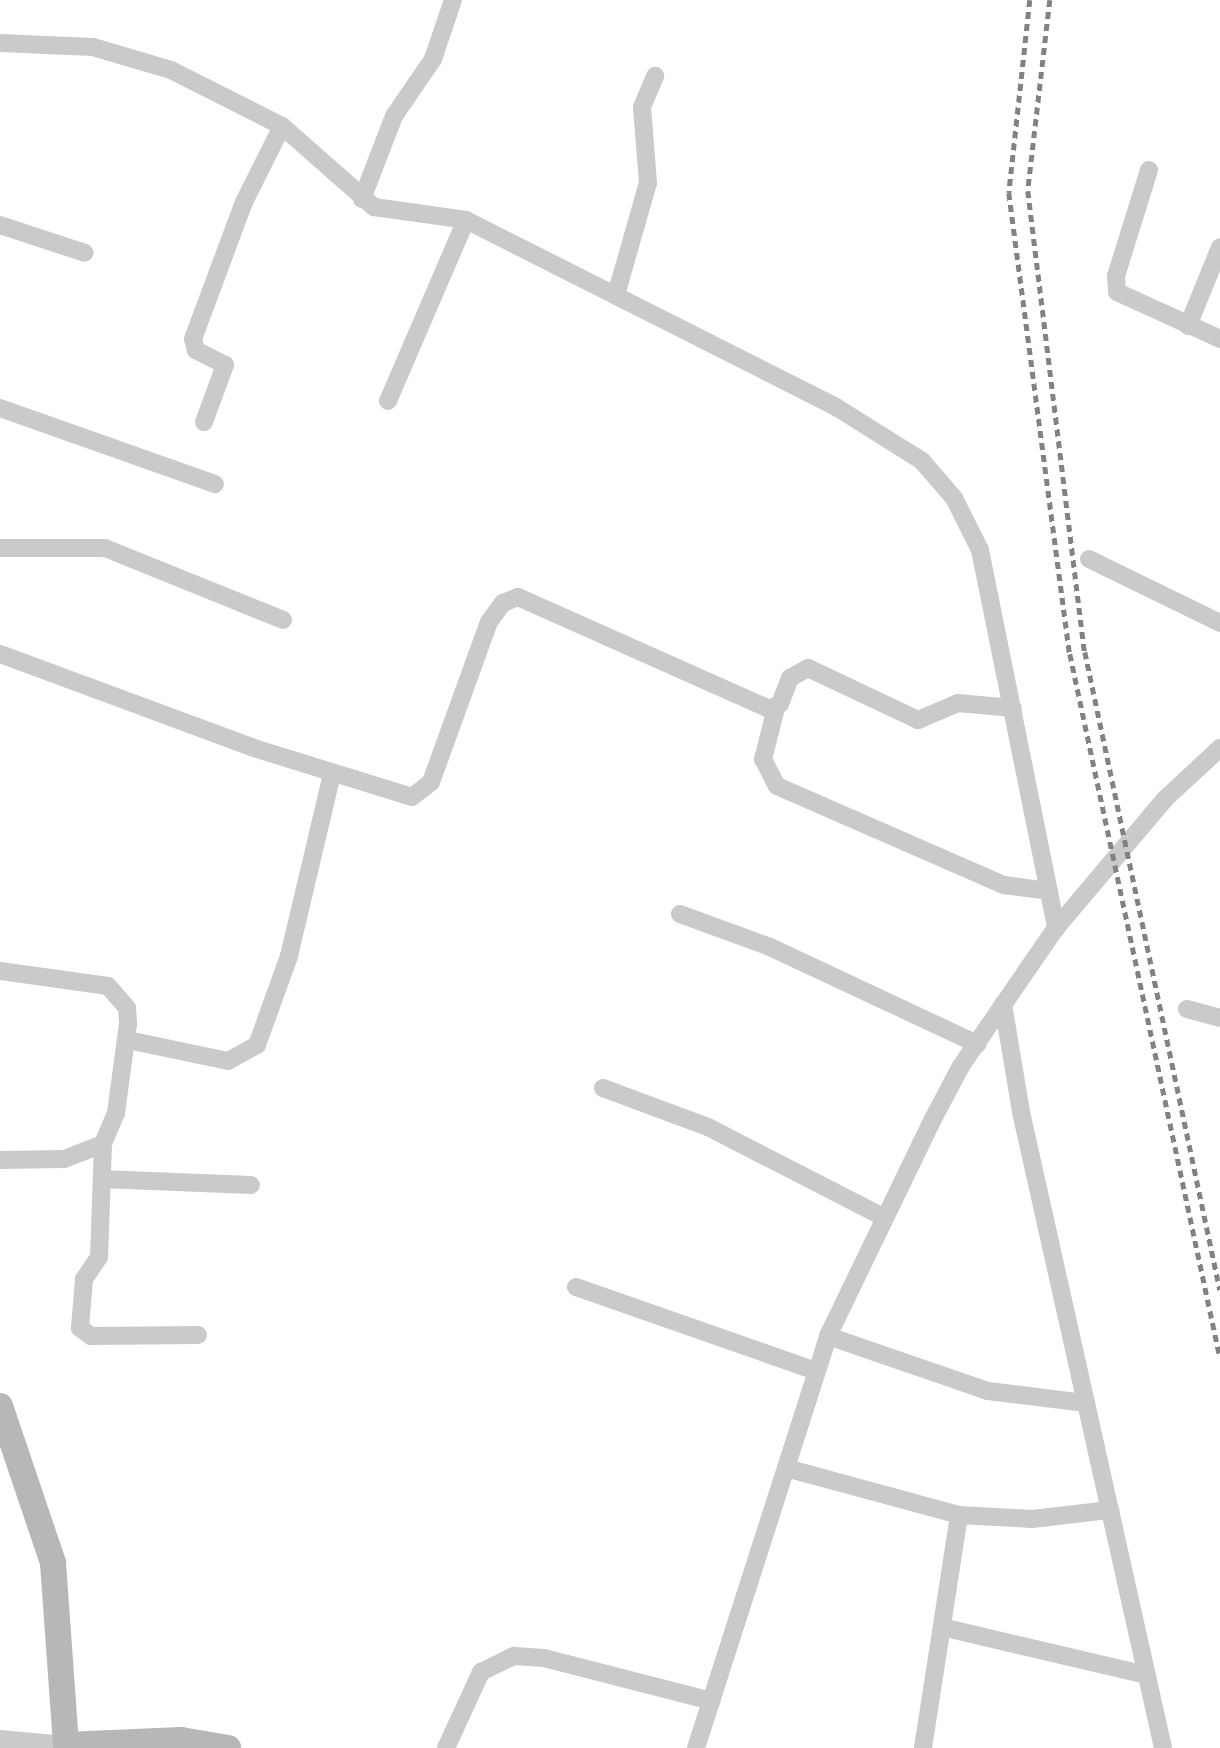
<!DOCTYPE html>
<style>
body{margin:0}
#map{position:relative;width:1220px;height:1748px;overflow:hidden;background:#fff;font-family:"Nunito Sans",sans-serif}
div>[style]{position:absolute}
[style*='--x']{left:calc(var(--x)*1px);top:calc(var(--y)*1px);width:calc(var(--w)*1px);rotate:calc(var(--a)*1deg)}
.street>*{height:18px;margin:-9px;padding:0 9px;transform-origin:9px;border-radius:9px;background:#cacaca}
.secondary>*{height:26px;margin:-13px;padding:0 13px;transform-origin:13px;border-radius:13px;background:#b7b7b7}
.rail>*{height:4.5px;margin-top:-2.25px;transform-origin:0;background:repeating-linear-gradient(90deg,#828282 0 7px,transparent 0 12px)}
span{translate:-50% -50%;white-space:nowrap;text-align:center;line-height:1.15;-webkit-text-stroke:7px #fff;paint-order:stroke}
</style>
<div id="map">
<div class="street">
<i style="--x:0;--y:43;--w:93;--a:2.5"></i>
<i style="--x:93;--y:47;--w:81;--a:16.4"></i>
<i style="--x:171;--y:70;--w:124;--a:26.8"></i>
<i style="--x:282;--y:126;--w:123;--a:41.4"></i>
<i style="--x:374;--y:207;--w:93;--a:8"></i>
<i style="--x:466;--y:220;--w:415;--a:26.8"></i>
<i style="--x:836;--y:407;--w:102;--a:32.1"></i>
<i style="--x:922;--y:461;--w:49;--a:49.1"></i>
<i style="--x:954;--y:498;--w:58;--a:63.4"></i>
<i style="--x:980;--y:550;--w:386;--a:78.6"></i>
<i style="--x:1149;--y:170;--w:111;--a:107.3"></i>
<i style="--x:1116;--y:276;--w:16;--a:86"></i>
<i style="--x:1117;--y:292;--w:113;--a:24.5"></i>
<i style="--x:362;--y:199;--w:89;--a:-68.9"></i>
<i style="--x:394;--y:116;--w:69;--a:-55.6"></i>
<i style="--x:433;--y:59;--w:62;--a:-71.3"></i>
<i style="--x:0;--y:225;--w:89;--a:18.2"></i>
<i style="--x:616;--y:295;--w:116;--a:-74.1"></i>
<i style="--x:648;--y:183;--w:76;--a:-94.5"></i>
<i style="--x:642;--y:107;--w:34;--a:-67"></i>
<i style="--x:1188;--y:326;--w:85;--a:-67.9"></i>
<i style="--x:388;--y:401;--w:197;--a:-66.7"></i>
<i style="--x:0;--y:408;--w:228;--a:19.5"></i>
<i style="--x:204;--y:422;--w:61;--a:-69.8"></i>
<i style="--x:225;--y:365;--w:33;--a:-153"></i>
<i style="--x:196;--y:350;--w:11;--a:-105"></i>
<i style="--x:193;--y:339;--w:146;--a:-69.6"></i>
<i style="--x:244;--y:202;--w:85;--a:-63.4"></i>
<i style="--x:0;--y:548;--w:105;--a:0"></i>
<i style="--x:105;--y:548;--w:192;--a:22"></i>
<i style="--x:1089;--y:559;--w:146;--a:26"></i>
<i style="--x:0;--y:654;--w:271;--a:20.3"></i>
<i style="--x:254;--y:748;--w:165;--a:17.2"></i>
<i style="--x:412;--y:797;--w:24;--a:-38"></i>
<i style="--x:431;--y:782;--w:170;--a:-70.1"></i>
<i style="--x:489;--y:622;--w:24;--a:-54"></i>
<i style="--x:503;--y:603;--w:16;--a:-22"></i>
<i style="--x:518;--y:597;--w:275;--a:24"></i>
<i style="--x:769;--y:709;--w:12;--a:-24"></i>
<i style="--x:780;--y:704;--w:28;--a:-69"></i>
<i style="--x:790;--y:678;--w:21;--a:-29"></i>
<i style="--x:808;--y:668;--w:122;--a:25.3"></i>
<i style="--x:918;--y:720;--w:43;--a:-23"></i>
<i style="--x:958;--y:703;--w:55;--a:5.2"></i>
<i style="--x:776;--y:708;--w:53;--a:104.3"></i>
<i style="--x:763;--y:759;--w:30;--a:63"></i>
<i style="--x:777;--y:786;--w:248;--a:23.6"></i>
<i style="--x:1004;--y:885;--w:45;--a:7.6"></i>
<i style="--x:680;--y:914;--w:96;--a:20.1"></i>
<i style="--x:770;--y:947;--w:229;--a:25.1"></i>
<i style="--x:0;--y:971;--w:109;--a:7.9"></i>
<i style="--x:108;--y:986;--w:29;--a:49"></i>
<i style="--x:127;--y:1008;--w:16;--a:86"></i>
<i style="--x:128;--y:1024;--w:90;--a:97.7"></i>
<i style="--x:116;--y:1113;--w:34;--a:113"></i>
<i style="--x:103;--y:1144;--w:42;--a:159"></i>
<i style="--x:64;--y:1159;--w:64;--a:179.1"></i>
<i style="--x:1003;--y:1004;--w:109;--a:80.5"></i>
<i style="--x:1021;--y:1112;--w:652;--a:77.41"></i>
<i style="--x:1187;--y:1009;--w:34;--a:15"></i>
<i style="--x:128;--y:1040;--w:102;--a:11.9"></i>
<i style="--x:228;--y:1061;--w:33;--a:-29"></i>
<i style="--x:257;--y:1045;--w:95;--a:-70.2"></i>
<i style="--x:289;--y:956;--w:187;--a:-76.7"></i>
<i style="--x:603;--y:1088;--w:112;--a:20.4"></i>
<i style="--x:708;--y:1127;--w:197;--a:27.2"></i>
<i style="--x:103;--y:1144;--w:113;--a:92"></i>
<i style="--x:99;--y:1257;--w:27;--a:124"></i>
<i style="--x:84;--y:1279;--w:49;--a:94.7"></i>
<i style="--x:80;--y:1328;--w:14;--a:36"></i>
<i style="--x:91;--y:1336;--w:107;--a:-0.5"></i>
<i style="--x:102;--y:1179;--w:149;--a:2.3"></i>
<i style="--x:576;--y:1287;--w:254;--a:19.3"></i>
<i style="--x:828;--y:1336;--w:169;--a:19"></i>
<i style="--x:988;--y:1391;--w:99;--a:7"></i>
<i style="--x:786;--y:1468;--w:179;--a:15.2"></i>
<i style="--x:959;--y:1515;--w:73;--a:3.1"></i>
<i style="--x:1032;--y:1519;--w:79;--a:-6.6"></i>
<i style="--x:946;--y:1628;--w:206;--a:13.2"></i>
<i style="--x:0;--y:1739;--w:66;--a:5.2"></i>
<i style="--x:446;--y:1748;--w:84;--a:-65.3"></i>
<i style="--x:481;--y:1672;--w:37;--a:-26"></i>
<i style="--x:514;--y:1656;--w:30;--a:4"></i>
<i style="--x:544;--y:1658;--w:173;--a:14.4"></i>
<i style="--x:696;--y:1748;--w:433;--a:-72.2"></i>
<i style="--x:828;--y:1336;--w:243;--a:-64.2"></i>
<i style="--x:934;--y:1117;--w:58;--a:-62.1"></i>
<i style="--x:961;--y:1066;--w:168;--a:-55.5"></i>
<i style="--x:1056;--y:928;--w:170;--a:-49.8"></i>
<i style="--x:1166;--y:798;--w:74;--a:-42.8"></i>
<i style="--x:923;--y:1748;--w:236;--a:-81.2"></i>
</div>
<div class="secondary">
<i style="--x:0;--y:1406;--w:166;--a:71.3"></i>
<i style="--x:53;--y:1563;--w:182;--a:85.9"></i>
<i style="--x:66;--y:1745;--w:115;--a:-2.5"></i>
<i style="--x:181;--y:1740;--w:48;--a:9.7"></i>
</div>
<div class="rail">
<i style="--x:1030;--y:0;--w:194;--a:96.2"></i>
<i style="--x:1009;--y:193;--w:465;--a:82.5"></i>
<i style="--x:1070;--y:654;--w:719;--a:77.96"></i>
<i style="--x:1050;--y:0;--w:192;--a:96.6"></i>
<i style="--x:1028;--y:191;--w:465;--a:83"></i>
<i style="--x:1085;--y:652;--w:652;--a:78.05"></i>
</div>
</div>
